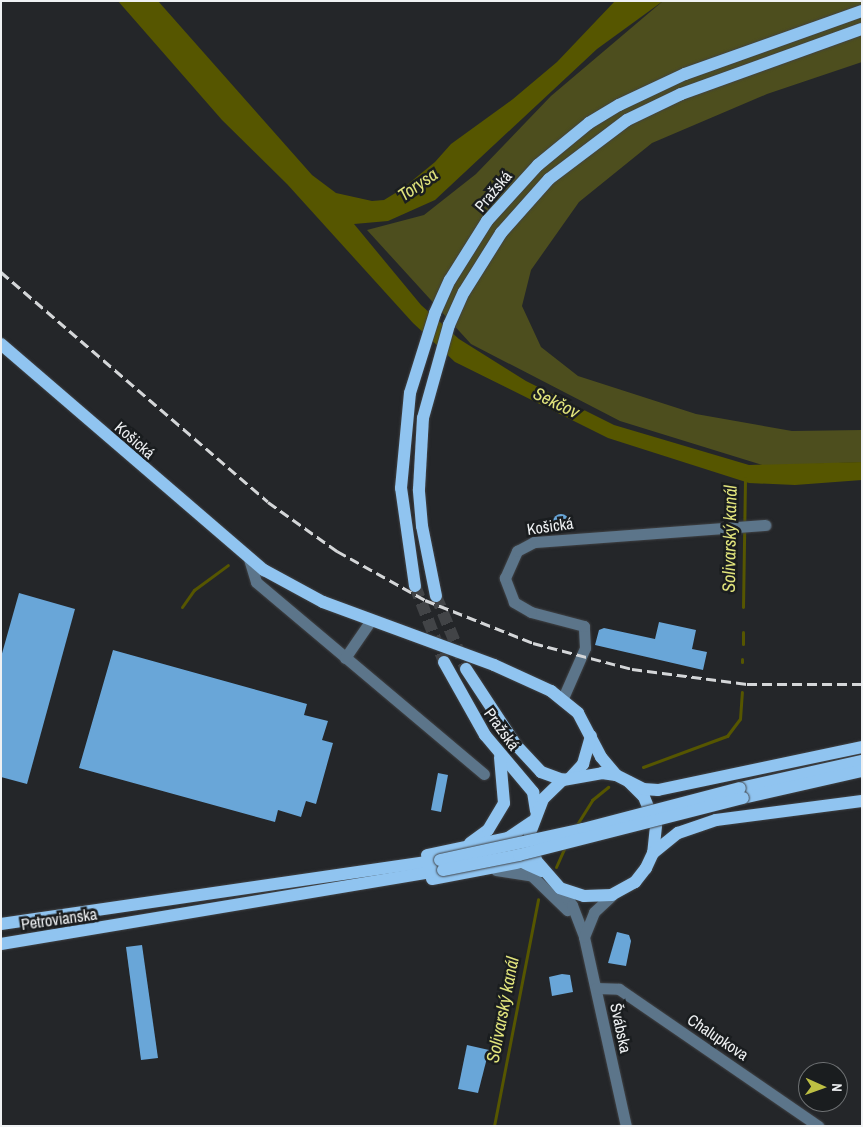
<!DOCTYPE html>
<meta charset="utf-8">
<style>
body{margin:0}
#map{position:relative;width:863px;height:1127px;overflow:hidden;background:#242629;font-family:"Archivo Narrow",sans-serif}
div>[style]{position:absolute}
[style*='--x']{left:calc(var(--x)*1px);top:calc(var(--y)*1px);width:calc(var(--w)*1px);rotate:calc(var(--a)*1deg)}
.green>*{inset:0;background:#4d4e1e}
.water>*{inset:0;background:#565600}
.stream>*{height:3px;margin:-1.5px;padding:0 1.5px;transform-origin:1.5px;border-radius:1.5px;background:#565600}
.building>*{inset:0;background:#69a6d8}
.round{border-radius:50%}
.major-tunnel>*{height:12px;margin-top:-6px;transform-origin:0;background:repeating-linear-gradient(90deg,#424447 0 12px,transparent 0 18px)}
.roads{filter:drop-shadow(0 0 1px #404245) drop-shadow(0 0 1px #404245)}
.minor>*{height:11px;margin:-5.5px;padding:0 5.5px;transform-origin:5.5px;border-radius:5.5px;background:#5c758a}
.major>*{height:12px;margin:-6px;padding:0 6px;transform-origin:6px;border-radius:6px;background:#90c4f0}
.rail>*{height:3px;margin-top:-1.5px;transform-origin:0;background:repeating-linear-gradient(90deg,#d4d6d8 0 10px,transparent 0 15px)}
.bridges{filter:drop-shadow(0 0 1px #404245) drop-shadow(0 0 1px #404245)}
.major-bridge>*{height:12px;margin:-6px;padding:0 6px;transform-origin:6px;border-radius:6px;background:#90c4f0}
span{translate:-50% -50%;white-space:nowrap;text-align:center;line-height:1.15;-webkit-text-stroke:5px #1a1d1f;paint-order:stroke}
.street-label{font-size:16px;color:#eff1f3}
.water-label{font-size:18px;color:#e1e47c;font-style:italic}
.frame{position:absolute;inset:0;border:2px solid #eff1f3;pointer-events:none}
.north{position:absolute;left:798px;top:1062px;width:50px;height:50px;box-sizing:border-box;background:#1a1d1f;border:1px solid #6f7274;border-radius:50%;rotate:92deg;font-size:14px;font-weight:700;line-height:20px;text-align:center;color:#eff1f3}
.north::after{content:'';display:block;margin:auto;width:18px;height:22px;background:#bdbf43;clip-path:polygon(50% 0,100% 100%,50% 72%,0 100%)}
</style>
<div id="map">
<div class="green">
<i style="clip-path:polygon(663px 1px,862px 1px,862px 62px,767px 94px,652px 143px,579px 202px,531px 270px,522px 306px,541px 347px,578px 376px,696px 414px,792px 431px,862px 430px,862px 462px,766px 466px,620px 421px,471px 344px,367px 230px,424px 215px,476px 174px,551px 96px)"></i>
</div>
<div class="water">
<i style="clip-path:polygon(118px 1px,158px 1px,312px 175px,336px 193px,372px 201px,384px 200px,402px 189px,435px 162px,451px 144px,513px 99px,557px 62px,615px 1px,663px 1px,597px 49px,435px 200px,388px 221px,354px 224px,421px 305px,459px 339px,526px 381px,614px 425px,749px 465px,862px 462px,862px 480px,795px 485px,749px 483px,608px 438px,455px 362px,413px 323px,287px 184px,222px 120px)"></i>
</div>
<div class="stream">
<i style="--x:182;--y:607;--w:21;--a:-55"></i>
<i style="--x:194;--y:590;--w:42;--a:-36.3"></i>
<i style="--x:743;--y:607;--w:129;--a:-89.1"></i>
<i style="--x:743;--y:644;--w:12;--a:-90"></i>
<i style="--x:742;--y:662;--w:3;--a:-90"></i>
<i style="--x:643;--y:767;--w:90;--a:-20.3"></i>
<i style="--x:727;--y:736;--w:21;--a:-53"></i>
<i style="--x:740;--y:719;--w:27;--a:-86"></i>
<i style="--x:576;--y:826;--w:31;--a:-58"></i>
<i style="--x:592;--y:800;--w:21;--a:-39"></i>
<i style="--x:556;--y:867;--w:22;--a:-66"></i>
<i style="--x:494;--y:1126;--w:231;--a:-79"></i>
</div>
<div class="building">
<i class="round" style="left:553px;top:514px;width:16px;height:16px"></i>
<i style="clip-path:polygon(19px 593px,75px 609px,27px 784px,1px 777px,1px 657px)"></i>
<i style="clip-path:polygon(659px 622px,696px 630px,692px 649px,707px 652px,703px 670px,595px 645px,599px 630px,604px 628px,655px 639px)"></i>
<i style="clip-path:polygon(113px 650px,307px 704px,304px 715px,328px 721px,322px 740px,333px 743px,316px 804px,306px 801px,301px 817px,278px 810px,275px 822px,79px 768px)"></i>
<i style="clip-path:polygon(438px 773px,448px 775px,441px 812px,431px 810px)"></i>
<i style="clip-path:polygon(617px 932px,629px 935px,631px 941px,626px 966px,608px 963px)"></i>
<i style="clip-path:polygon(142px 945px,158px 1058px,141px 1060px,126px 947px)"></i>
<i style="clip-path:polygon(562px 974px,570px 975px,573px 992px,552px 996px,549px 977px)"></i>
<i style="clip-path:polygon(467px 1045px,489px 1050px,478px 1093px,458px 1089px)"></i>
</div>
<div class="major-tunnel">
<i style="--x:415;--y:586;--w:81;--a:69.1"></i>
<i style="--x:436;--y:596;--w:79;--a:67.7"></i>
</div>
<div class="roads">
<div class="minor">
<i style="--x:249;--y:559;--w:24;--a:73"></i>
<i style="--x:256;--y:582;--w:298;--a:40.1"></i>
<i style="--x:345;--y:658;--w:46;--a:-55.6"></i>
<i style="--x:563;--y:698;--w:55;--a:-66.3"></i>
<i style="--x:585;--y:648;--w:22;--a:-93"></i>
<i style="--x:584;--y:626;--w:55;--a:-165.2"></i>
<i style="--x:531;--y:612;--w:20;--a:-150"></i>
<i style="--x:514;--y:602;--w:26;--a:-111"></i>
<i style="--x:505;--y:578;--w:30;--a:-66"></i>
<i style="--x:517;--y:551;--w:19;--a:-28"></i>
<i style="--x:534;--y:542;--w:232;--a:-4.2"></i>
<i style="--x:496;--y:870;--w:36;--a:9"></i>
<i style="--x:532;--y:876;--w:49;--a:44.2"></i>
<i style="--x:560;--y:888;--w:21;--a:55"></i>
<i style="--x:572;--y:905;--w:34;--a:69"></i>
<i style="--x:584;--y:937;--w:194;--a:77.5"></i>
<i style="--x:584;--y:937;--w:27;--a:-68"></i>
<i style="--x:594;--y:912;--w:25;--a:-43"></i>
<i style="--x:596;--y:988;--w:23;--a:2"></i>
<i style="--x:619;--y:989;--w:242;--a:34.5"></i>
</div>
<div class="major">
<i style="--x:1;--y:344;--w:347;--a:40.7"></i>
<i style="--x:264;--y:570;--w:67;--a:28.5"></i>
<i style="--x:323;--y:602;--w:182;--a:20.2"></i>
<i style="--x:494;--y:665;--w:63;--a:24.5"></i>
<i style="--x:551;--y:691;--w:35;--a:39"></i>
<i style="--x:578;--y:713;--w:50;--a:62.4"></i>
<i style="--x:601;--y:757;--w:23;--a:50"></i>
<i style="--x:415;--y:586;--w:99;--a:-98.1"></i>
<i style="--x:401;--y:488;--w:95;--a:-84.6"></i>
<i style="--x:410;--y:393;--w:84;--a:-72.6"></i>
<i style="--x:435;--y:313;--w:36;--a:-66"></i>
<i style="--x:450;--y:280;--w:70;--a:-57.9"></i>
<i style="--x:487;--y:221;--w:76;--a:-47.7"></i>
<i style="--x:538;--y:165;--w:66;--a:-39.5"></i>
<i style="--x:589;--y:123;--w:35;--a:-31"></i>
<i style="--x:619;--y:105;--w:73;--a:-25.2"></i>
<i style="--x:685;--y:74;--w:188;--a:-19.6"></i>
<i style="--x:436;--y:596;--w:71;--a:-101.3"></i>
<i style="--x:422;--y:526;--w:37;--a:-95"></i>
<i style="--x:419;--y:489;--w:71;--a:-86.8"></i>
<i style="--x:423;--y:418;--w:97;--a:-74.4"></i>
<i style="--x:449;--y:325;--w:36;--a:-66"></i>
<i style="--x:464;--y:292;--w:70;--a:-57.9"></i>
<i style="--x:501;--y:233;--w:72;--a:-48.4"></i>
<i style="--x:549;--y:179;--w:98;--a:-37.1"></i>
<i style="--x:627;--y:120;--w:60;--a:-25.7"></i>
<i style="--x:681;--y:94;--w:192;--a:-19.8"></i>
<i style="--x:444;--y:662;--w:84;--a:60.7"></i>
<i style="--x:485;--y:735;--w:75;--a:49.9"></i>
<i style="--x:533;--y:792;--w:19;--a:81"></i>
<i style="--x:466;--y:669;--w:91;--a:56.7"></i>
<i style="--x:516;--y:745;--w:37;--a:47"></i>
<i style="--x:541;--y:772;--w:23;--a:20"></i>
<i style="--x:571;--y:777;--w:18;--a:-47"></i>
<i style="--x:583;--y:764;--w:29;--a:-74"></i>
<i style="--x:629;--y:782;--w:21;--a:45"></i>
<i style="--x:644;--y:797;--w:31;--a:68"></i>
<i style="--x:656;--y:826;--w:27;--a:96"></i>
<i style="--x:653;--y:853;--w:17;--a:115"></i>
<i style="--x:646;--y:868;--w:18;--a:128"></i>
<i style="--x:635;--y:882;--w:26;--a:151"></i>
<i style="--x:612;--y:895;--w:28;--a:178"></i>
<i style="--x:584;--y:896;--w:25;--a:-162"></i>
<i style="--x:560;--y:888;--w:37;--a:-131"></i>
<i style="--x:536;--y:860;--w:28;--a:-103"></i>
<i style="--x:530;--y:833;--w:36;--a:-69"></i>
<i style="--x:543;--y:799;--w:28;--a:-44"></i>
<i style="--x:563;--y:780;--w:40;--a:-10"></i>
<i style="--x:602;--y:773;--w:14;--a:8"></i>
<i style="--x:616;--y:775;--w:30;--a:27"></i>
<i style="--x:643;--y:789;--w:15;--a:4"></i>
<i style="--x:658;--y:790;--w:208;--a:-11.9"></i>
<i style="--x:740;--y:788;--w:125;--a:-12.5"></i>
<i style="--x:743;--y:798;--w:122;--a:-12.8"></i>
<i style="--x:470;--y:843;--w:22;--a:-36"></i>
<i style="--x:488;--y:830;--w:31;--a:-59"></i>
<i style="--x:504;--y:803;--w:46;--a:-95"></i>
<i style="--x:653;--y:853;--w:32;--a:-39"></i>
<i style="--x:678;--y:833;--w:40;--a:-18.9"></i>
<i style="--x:716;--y:820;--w:147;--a:-7.4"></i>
<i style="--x:427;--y:855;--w:83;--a:-11.9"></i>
<i style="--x:508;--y:838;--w:29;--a:-34"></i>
<i style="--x:432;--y:879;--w:92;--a:-10.7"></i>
<i style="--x:522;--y:862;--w:22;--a:24"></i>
<i style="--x:1;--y:924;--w:444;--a:-8.3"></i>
<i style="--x:1;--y:944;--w:448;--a:-9.5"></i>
</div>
</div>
<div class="rail">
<i style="--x:1;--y:272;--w:352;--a:40.7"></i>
<i style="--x:268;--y:502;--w:85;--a:35.4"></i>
<i style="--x:337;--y:551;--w:101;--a:29.1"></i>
<i style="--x:425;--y:600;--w:116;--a:21.7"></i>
<i style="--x:533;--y:643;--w:102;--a:14.7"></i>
<i style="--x:632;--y:669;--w:116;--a:7.4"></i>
<i style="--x:747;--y:684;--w:115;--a:0"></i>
</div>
<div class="bridges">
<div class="major-bridge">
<i style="--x:440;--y:860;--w:146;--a:-12.2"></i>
<i style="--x:583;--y:829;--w:162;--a:-14.6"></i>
<i style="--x:443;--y:870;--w:77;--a:-11.2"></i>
<i style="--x:519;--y:855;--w:231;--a:-14.3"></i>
</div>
</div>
<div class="street-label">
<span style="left:493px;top:191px;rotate:-50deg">Pražská</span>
<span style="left:135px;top:440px;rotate:41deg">Košická</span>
<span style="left:550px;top:526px;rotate:-8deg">Košická</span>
<span style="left:502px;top:729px;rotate:54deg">Pražská</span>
<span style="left:59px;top:919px;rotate:-8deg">Petrovianska</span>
<span style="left:621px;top:1028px;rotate:78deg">Švábska</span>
<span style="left:718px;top:1037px;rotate:34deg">Chalupkova</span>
</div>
<div class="water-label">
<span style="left:418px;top:185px;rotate:-35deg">Torysa</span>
<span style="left:556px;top:403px;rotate:26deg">Sekčov</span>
<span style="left:730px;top:539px;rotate:-89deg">Solivarský kanál</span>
<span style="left:503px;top:1010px;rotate:-79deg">Solivarský kanál</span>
</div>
<div class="frame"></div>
<div class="north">N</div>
</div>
